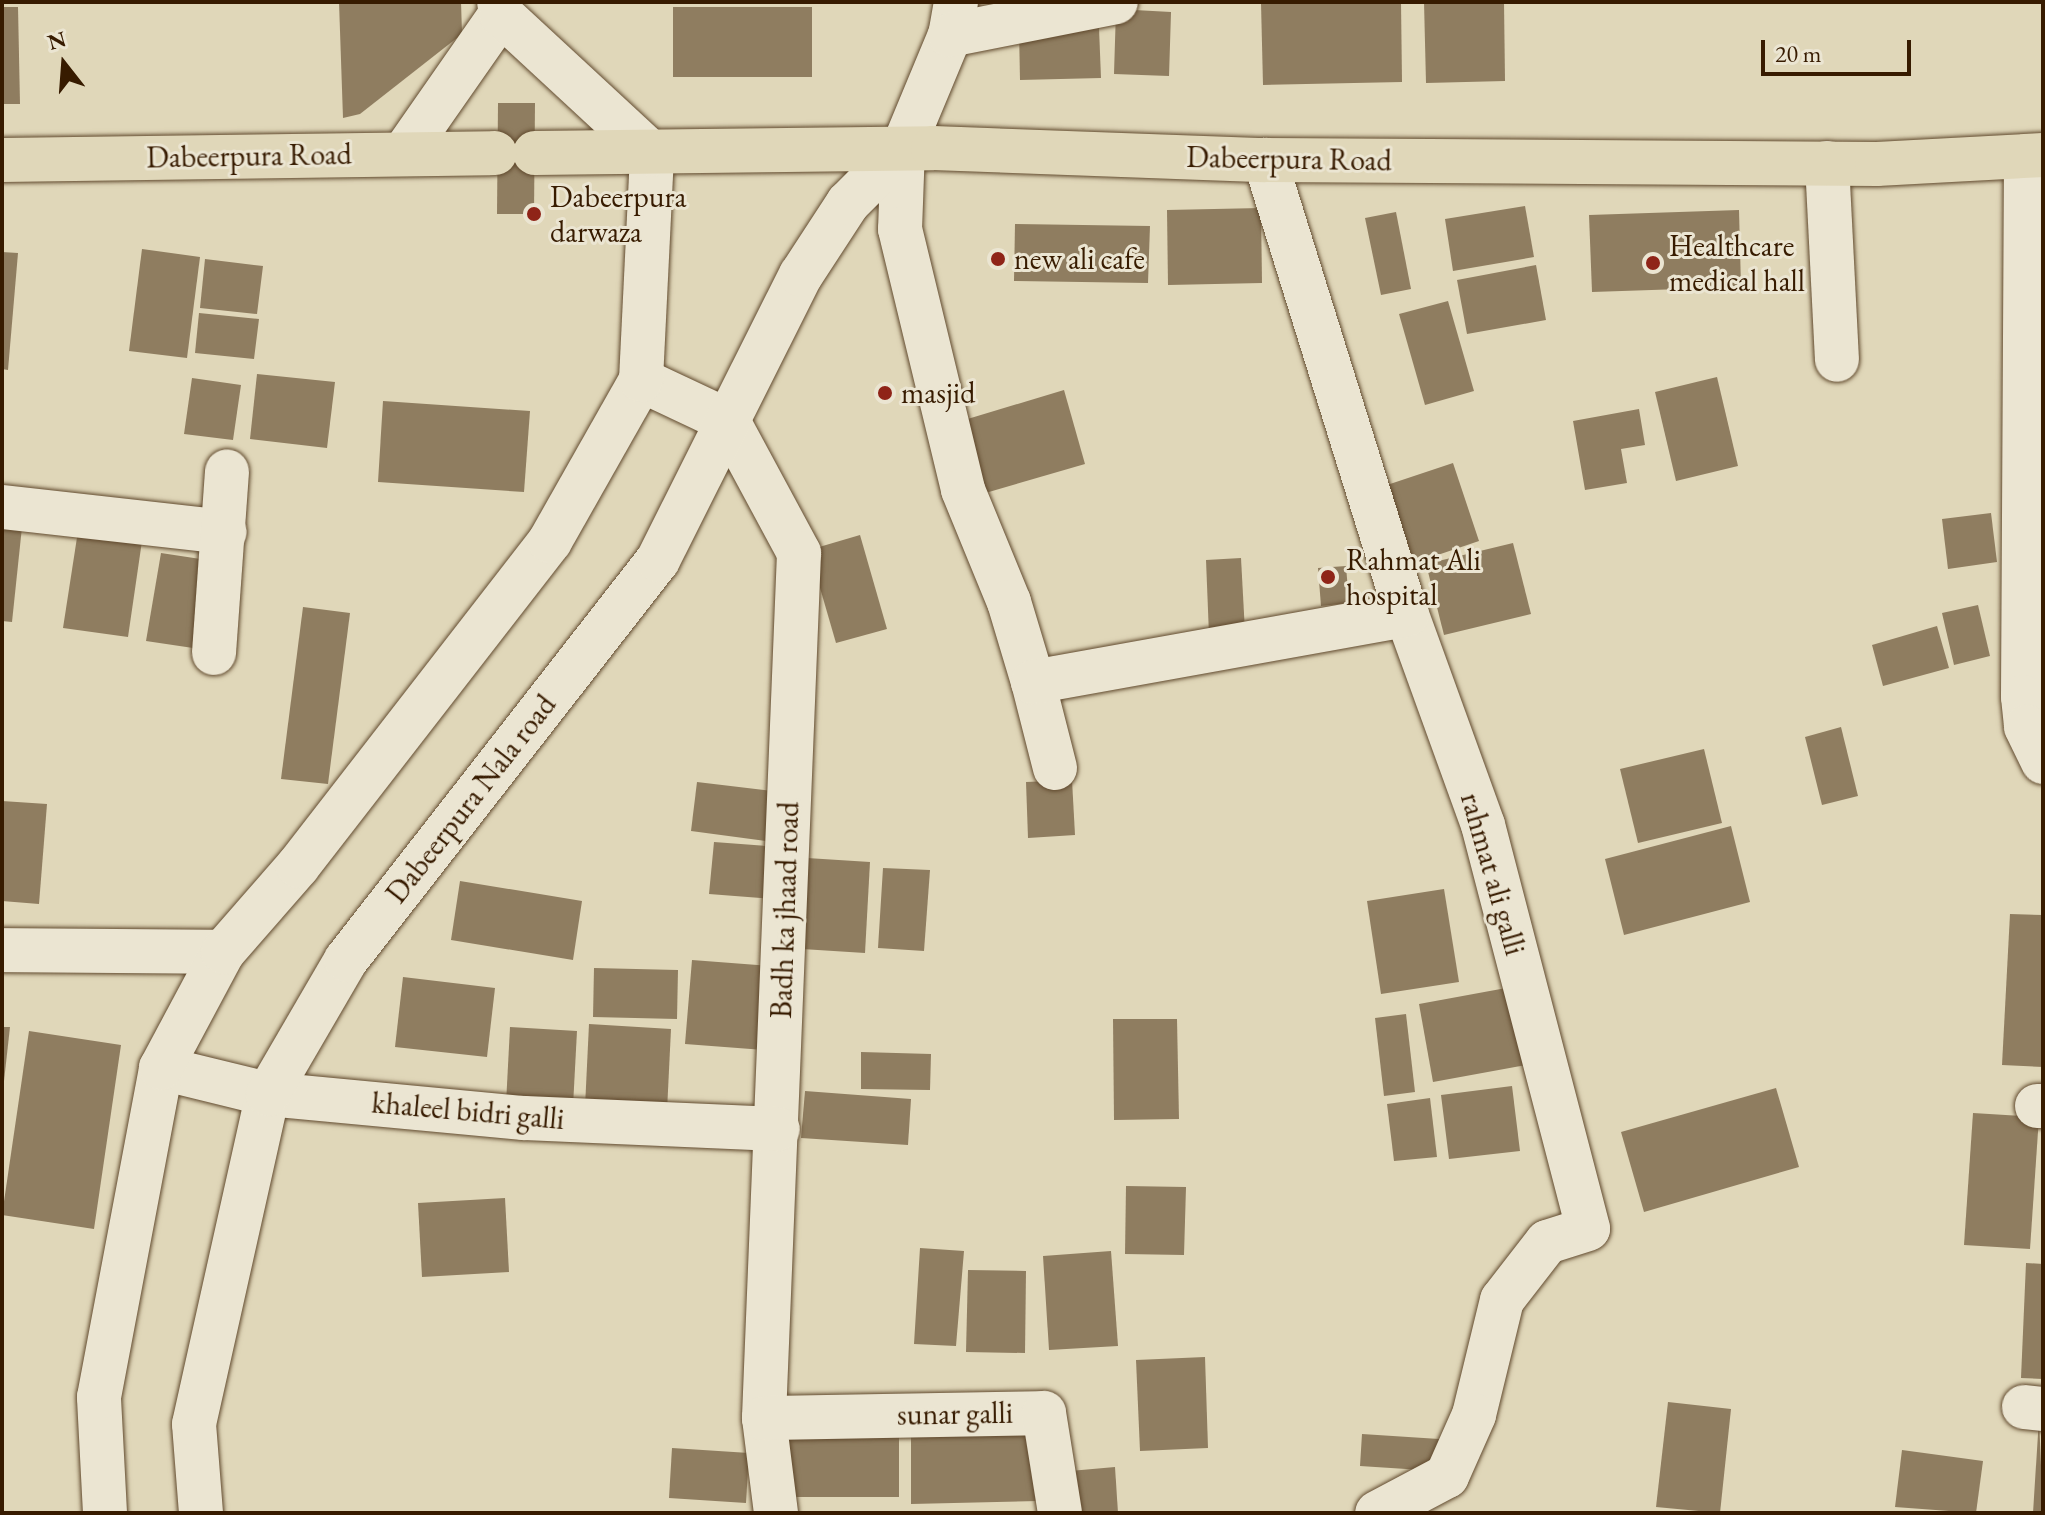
<!DOCTYPE html>
<style>
body{margin:0}
#map{position:relative;width:2045px;height:1515px;overflow:hidden;background:#e0d7b9;font-family:"EB Garamond",serif}
div>[style]{position:absolute}
[style*='--x']{left:calc(var(--x)*1px);top:calc(var(--y)*1px);width:calc(var(--w)*1px);rotate:calc(var(--a)*1deg)}
.building>*{inset:0;background:#8f7d60}
.roads{filter:drop-shadow(0 0 2px #614a2e) drop-shadow(0 0 2px #614a2e)}
.minor>*{height:44px;margin:-22px;padding:0 22px;transform-origin:22px;border-radius:22px;background:#ebe5d2}
.major>*{height:44px;margin:-22px;padding:0 22px;transform-origin:22px;border-radius:22px;background:#e0d7b9}
.dots>*{width:22px;height:22px;translate:-50% -50%;box-sizing:border-box;border:4px solid #ebe5d2;border-radius:50%}
span{translate:-50% -50%;white-space:nowrap;text-align:center;line-height:1.15;-webkit-text-stroke:6px #ebe5d2;paint-order:stroke}
.street-label{font-size:30px;color:#371b00}
.poi-label{font-size:30px;color:#371b00}
.left{translate:0 -50%;text-align:left}
.frame{position:absolute;inset:0;border:4px solid #371b00;pointer-events:none}
.north{position:absolute;left:24px;top:24px;width:80px;height:80px;-webkit-text-stroke:6px #ebe5d2;paint-order:stroke;rotate:343deg;font-size:22px;font-weight:700;line-height:32px;text-align:center;color:#371b00}
.north::after{content:'';display:block;margin:auto;width:28px;height:36px;background:#371b00;clip-path:polygon(50% 0,100% 100%,50% 72%,0 100%)}
.scale{position:absolute;left:1761px;top:40px;width:150px;height:36px;box-sizing:border-box;border:4px solid #371b00;border-top:0;padding-left:10px;font-size:24px;line-height:28px;white-space:nowrap;color:#371b00;-webkit-text-stroke:6px #ebe5d2;paint-order:stroke}
</style>
<div id="map">
<div class="building">
<i style="clip-path:polygon(339px 2px,461px 2px,462px 34px,360px 114px,343px 118px)"></i>
<i style="clip-path:polygon(1302px 2px,1401px 2px,1402px 82px,1263px 85px,1261px 3px)"></i>
<i style="clip-path:polygon(1424px 2px,1504px 2px,1505px 81px,1426px 83px)"></i>
<i style="clip-path:polygon(2px 7px,18px 7px,20px 104px,2px 104px)"></i>
<i style="clip-path:polygon(673px 7px,812px 7px,812px 77px,673px 77px)"></i>
<i style="clip-path:polygon(1116px 9px,1171px 12px,1169px 76px,1114px 74px)"></i>
<i style="clip-path:polygon(1099px 28px,1101px 78px,1020px 80px,1019px 30px)"></i>
<i style="clip-path:polygon(498px 103px,535px 103px,534px 214px,497px 214px)"></i>
<i style="clip-path:polygon(1525px 206px,1534px 257px,1453px 271px,1445px 219px)"></i>
<i style="clip-path:polygon(1261px 208px,1262px 283px,1168px 285px,1167px 210px)"></i>
<i style="clip-path:polygon(1739px 210px,1741px 287px,1592px 292px,1589px 215px)"></i>
<i style="clip-path:polygon(1396px 212px,1411px 289px,1381px 295px,1365px 218px)"></i>
<i style="clip-path:polygon(1015px 224px,1150px 226px,1148px 283px,1014px 281px)"></i>
<i style="clip-path:polygon(142px 249px,200px 257px,187px 358px,129px 351px)"></i>
<i style="clip-path:polygon(2px 252px,18px 253px,8px 370px,2px 369px)"></i>
<i style="clip-path:polygon(205px 259px,263px 266px,257px 314px,200px 308px)"></i>
<i style="clip-path:polygon(1536px 265px,1546px 320px,1467px 334px,1457px 280px)"></i>
<i style="clip-path:polygon(1448px 301px,1474px 391px,1425px 405px,1399px 314px)"></i>
<i style="clip-path:polygon(199px 313px,259px 319px,254px 359px,195px 353px)"></i>
<i style="clip-path:polygon(257px 374px,335px 382px,327px 448px,250px 439px)"></i>
<i style="clip-path:polygon(1717px 377px,1738px 466px,1676px 481px,1655px 392px)"></i>
<i style="clip-path:polygon(192px 378px,241px 385px,233px 440px,184px 434px)"></i>
<i style="clip-path:polygon(1064px 390px,1085px 464px,982px 494px,961px 421px)"></i>
<i style="clip-path:polygon(383px 401px,530px 411px,524px 492px,378px 482px)"></i>
<i style="clip-path:polygon(1639px 409px,1645px 445px,1621px 449px,1627px 483px,1585px 490px,1573px 421px)"></i>
<i style="clip-path:polygon(1453px 463px,1479px 541px,1414px 563px,1387px 485px)"></i>
<i style="clip-path:polygon(1991px 513px,1997px 562px,1948px 569px,1942px 519px)"></i>
<i style="clip-path:polygon(2px 525px,22px 527px,12px 622px,2px 621px)"></i>
<i style="clip-path:polygon(78px 531px,142px 541px,128px 637px,63px 628px)"></i>
<i style="clip-path:polygon(860px 535px,887px 629px,836px 643px,809px 550px)"></i>
<i style="clip-path:polygon(1513px 543px,1531px 614px,1444px 635px,1426px 564px)"></i>
<i style="clip-path:polygon(161px 553px,207px 560px,193px 648px,146px 641px)"></i>
<i style="clip-path:polygon(1241px 558px,1245px 632px,1209px 635px,1206px 560px)"></i>
<i style="clip-path:polygon(1346px 566px,1349px 603px,1321px 606px,1318px 568px)"></i>
<i style="clip-path:polygon(1978px 605px,1990px 656px,1954px 665px,1942px 613px)"></i>
<i style="clip-path:polygon(303px 607px,350px 613px,328px 784px,281px 779px)"></i>
<i style="clip-path:polygon(1937px 626px,1949px 668px,1883px 686px,1872px 645px)"></i>
<i style="clip-path:polygon(1841px 727px,1858px 796px,1822px 805px,1805px 737px)"></i>
<i style="clip-path:polygon(1704px 749px,1722px 823px,1638px 843px,1620px 769px)"></i>
<i style="clip-path:polygon(1072px 780px,1075px 835px,1028px 838px,1026px 782px)"></i>
<i style="clip-path:polygon(697px 782px,781px 792px,774px 842px,691px 831px)"></i>
<i style="clip-path:polygon(2px 801px,47px 804px,39px 904px,2px 901px)"></i>
<i style="clip-path:polygon(1731px 826px,1750px 902px,1624px 935px,1605px 859px)"></i>
<i style="clip-path:polygon(714px 842px,779px 847px,774px 899px,709px 894px)"></i>
<i style="clip-path:polygon(807px 858px,870px 862px,865px 953px,802px 949px)"></i>
<i style="clip-path:polygon(883px 868px,930px 870px,924px 951px,878px 948px)"></i>
<i style="clip-path:polygon(460px 881px,582px 901px,573px 960px,451px 940px)"></i>
<i style="clip-path:polygon(1444px 889px,1459px 982px,1381px 994px,1367px 901px)"></i>
<i style="clip-path:polygon(2010px 914px,2043px 915px,2043px 1067px,2002px 1065px)"></i>
<i style="clip-path:polygon(692px 960px,772px 966px,765px 1050px,685px 1044px)"></i>
<i style="clip-path:polygon(594px 968px,678px 970px,677px 1019px,593px 1017px)"></i>
<i style="clip-path:polygon(403px 977px,495px 988px,487px 1057px,395px 1047px)"></i>
<i style="clip-path:polygon(1517px 986px,1531px 1064px,1433px 1082px,1419px 1004px)"></i>
<i style="clip-path:polygon(1406px 1014px,1415px 1092px,1384px 1096px,1375px 1018px)"></i>
<i style="clip-path:polygon(1113px 1019px,1177px 1019px,1179px 1119px,1114px 1120px)"></i>
<i style="clip-path:polygon(589px 1024px,671px 1029px,667px 1111px,585px 1107px)"></i>
<i style="clip-path:polygon(2px 1027px,10px 1027px,4px 1081px,2px 1080px)"></i>
<i style="clip-path:polygon(510px 1027px,577px 1031px,573px 1106px,506px 1104px)"></i>
<i style="clip-path:polygon(29px 1031px,121px 1045px,94px 1229px,2px 1215px)"></i>
<i style="clip-path:polygon(861px 1052px,931px 1054px,930px 1090px,861px 1089px)"></i>
<i style="clip-path:polygon(1512px 1086px,1520px 1151px,1449px 1159px,1441px 1095px)"></i>
<i style="clip-path:polygon(1776px 1088px,1799px 1167px,1644px 1212px,1621px 1132px)"></i>
<i style="clip-path:polygon(805px 1091px,911px 1099px,908px 1145px,801px 1138px)"></i>
<i style="clip-path:polygon(1430px 1098px,1437px 1157px,1394px 1161px,1387px 1104px)"></i>
<i style="clip-path:polygon(1973px 1113px,2039px 1117px,2030px 1249px,1964px 1245px)"></i>
<i style="clip-path:polygon(1126px 1186px,1186px 1187px,1184px 1255px,1125px 1254px)"></i>
<i style="clip-path:polygon(505px 1198px,509px 1272px,422px 1277px,418px 1203px)"></i>
<i style="clip-path:polygon(920px 1248px,964px 1251px,956px 1346px,914px 1344px)"></i>
<i style="clip-path:polygon(1111px 1251px,1118px 1346px,1049px 1350px,1043px 1256px)"></i>
<i style="clip-path:polygon(2026px 1263px,2043px 1264px,2043px 1379px,2021px 1378px)"></i>
<i style="clip-path:polygon(968px 1270px,1026px 1271px,1025px 1353px,966px 1352px)"></i>
<i style="clip-path:polygon(1205px 1357px,1208px 1448px,1140px 1451px,1136px 1360px)"></i>
<i style="clip-path:polygon(1668px 1402px,1731px 1409px,1720px 1513px,1656px 1507px)"></i>
<i style="clip-path:polygon(2039px 1418px,2043px 1513px,2033px 1513px)"></i>
<i style="clip-path:polygon(899px 1423px,899px 1497px,788px 1497px,789px 1424px)"></i>
<i style="clip-path:polygon(1038px 1430px,1038px 1501px,911px 1504px,911px 1433px)"></i>
<i style="clip-path:polygon(1362px 1434px,1439px 1439px,1437px 1471px,1360px 1466px)"></i>
<i style="clip-path:polygon(672px 1448px,749px 1453px,746px 1503px,669px 1498px)"></i>
<i style="clip-path:polygon(1902px 1450px,1983px 1461px,1976px 1513px,1895px 1507px)"></i>
<i style="clip-path:polygon(1115px 1467px,1118px 1513px,1073px 1513px,1070px 1471px)"></i>
</div>
<div class="roads">
<div class="minor">
<i style="--x:956;--y:2;--w:34;--a:100"></i>
<i style="--x:950;--y:35;--w:122;--a:112.6"></i>
<i style="--x:903;--y:148;--w:81;--a:92.1"></i>
<i style="--x:900;--y:229;--w:268;--a:76.4"></i>
<i style="--x:963;--y:490;--w:121;--a:67.7"></i>
<i style="--x:1009;--y:602;--w:84;--a:73.3"></i>
<i style="--x:950;--y:35;--w:169;--a:-11.2"></i>
<i style="--x:404;--y:153;--w:169;--a:-55.1"></i>
<i style="--x:501;--y:14;--w:12;--a:-99"></i>
<i style="--x:2026;--y:157;--w:540;--a:90.32"></i>
<i style="--x:2023;--y:697;--w:30;--a:84"></i>
<i style="--x:2026;--y:727;--w:39;--a:64"></i>
<i style="--x:1265;--y:160;--w:477;--a:72.7"></i>
<i style="--x:1407;--y:615;--w:223;--a:70.1"></i>
<i style="--x:1483;--y:825;--w:417;--a:75.4"></i>
<i style="--x:1588;--y:1229;--w:43;--a:162.4"></i>
<i style="--x:1547;--y:1242;--w:73;--a:127.8"></i>
<i style="--x:1502;--y:1300;--w:118;--a:103.7"></i>
<i style="--x:1474;--y:1415;--w:67;--a:113.9"></i>
<i style="--x:1447;--y:1476;--w:79;--a:152.1"></i>
<i style="--x:1827;--y:163;--w:197;--a:87.1"></i>
<i style="--x:641;--y:380;--w:96;--a:25.2"></i>
<i style="--x:728;--y:421;--w:150;--a:61.7"></i>
<i style="--x:799;--y:553;--w:866;--a:92.32"></i>
<i style="--x:764;--y:1418;--w:96;--a:82.8"></i>
<i style="--x:2;--y:507;--w:224;--a:6.4"></i>
<i style="--x:214;--y:653;--w:182;--a:-85.9"></i>
<i style="--x:1055;--y:768;--w:89;--a:-104.3"></i>
<i style="--x:1033;--y:682;--w:380;--a:-10.2"></i>
<i style="--x:2;--y:950;--w:221;--a:0.5"></i>
<i style="--x:161;--y:1068;--w:110;--a:13.7"></i>
<i style="--x:268;--y:1094;--w:257;--a:5.4"></i>
<i style="--x:524;--y:1118;--w:254;--a:2.5"></i>
<i style="--x:2037;--y:1106;--w:6;--a:0"></i>
<i style="--x:2024;--y:1407;--w:19;--a:6"></i>
<i style="--x:764;--y:1418;--w:280;--a:-1"></i>
<i style="--x:1044;--y:1413;--w:101;--a:80.9"></i>
<i style="--x:105;--y:1513;--w:116;--a:-93"></i>
<i style="--x:99;--y:1397;--w:335;--a:-79.3"></i>
<i style="--x:161;--y:1068;--w:132;--a:-61.9"></i>
<i style="--x:223;--y:952;--w:114;--a:-48.9"></i>
<i style="--x:298;--y:866;--w:411;--a:-52.2"></i>
<i style="--x:550;--y:541;--w:185;--a:-60.5"></i>
<i style="--x:641;--y:380;--w:226;--a:-87.2"></i>
<i style="--x:652;--y:154;--w:206;--a:-137.2"></i>
<i style="--x:201;--y:1513;--w:89;--a:-94.5"></i>
<i style="--x:194;--y:1424;--w:338;--a:-77.4"></i>
<i style="--x:268;--y:1094;--w:155;--a:-59.8"></i>
<i style="--x:346;--y:960;--w:507;--a:-52.05"></i>
<i style="--x:658;--y:560;--w:319;--a:-63.4"></i>
<i style="--x:801;--y:275;--w:86;--a:-56.9"></i>
<i style="--x:848;--y:203;--w:78;--a:-45"></i>
</div>
<div class="major">
<i style="--x:535;--y:153;--w:398;--a:-0.7"></i>
<i style="--x:933;--y:148;--w:332;--a:2.1"></i>
<i style="--x:1265;--y:160;--w:612;--a:0.37"></i>
<i style="--x:1877;--y:164;--w:166;--a:-3.1"></i>
<i style="--x:2;--y:160;--w:493;--a:-0.8"></i>
</div>
</div>
<div class="dots">
<i style="left:534px;top:214px;background:#8f2418"></i>
<i style="left:998px;top:259px;background:#8f2418"></i>
<i style="left:1653px;top:263px;background:#8f2418"></i>
<i style="left:885px;top:393px;background:#8f2418"></i>
<i style="left:1328px;top:577px;background:#8f2418"></i>
</div>
<div class="street-label">
<span style="left:249px;top:156px;rotate:-1deg">Dabeerpura Road</span>
<span style="left:1289px;top:159px;rotate:1deg">Dabeerpura Road</span>
<span style="left:471px;top:799px;rotate:-52deg">Dabeerpura Nala road</span>
<span style="left:1493px;top:874px;rotate:74deg">rahmat ali galli</span>
<span style="left:785px;top:910px;rotate:-88deg">Badh ka jhaad road</span>
<span style="left:468px;top:1111px;rotate:5deg">khaleel bidri galli</span>
<span style="left:955px;top:1414px;rotate:-1deg">sunar galli</span>
</div>
<div class="poi-label">
<span class="left" style="left:550px;top:214px">Dabeerpura<br>darwaza</span>
<span class="left" style="left:1669px;top:263px">Healthcare<br>medical hall</span>
<span class="left" style="left:1014px;top:259px">new ali cafe</span>
<span class="left" style="left:901px;top:393px">masjid</span>
<span class="left" style="left:1346px;top:577px">Rahmat Ali<br>hospital</span>
</div>
<div class="frame"></div>
<div class="north">N</div>
<div class="scale">20 m</div>
</div>
